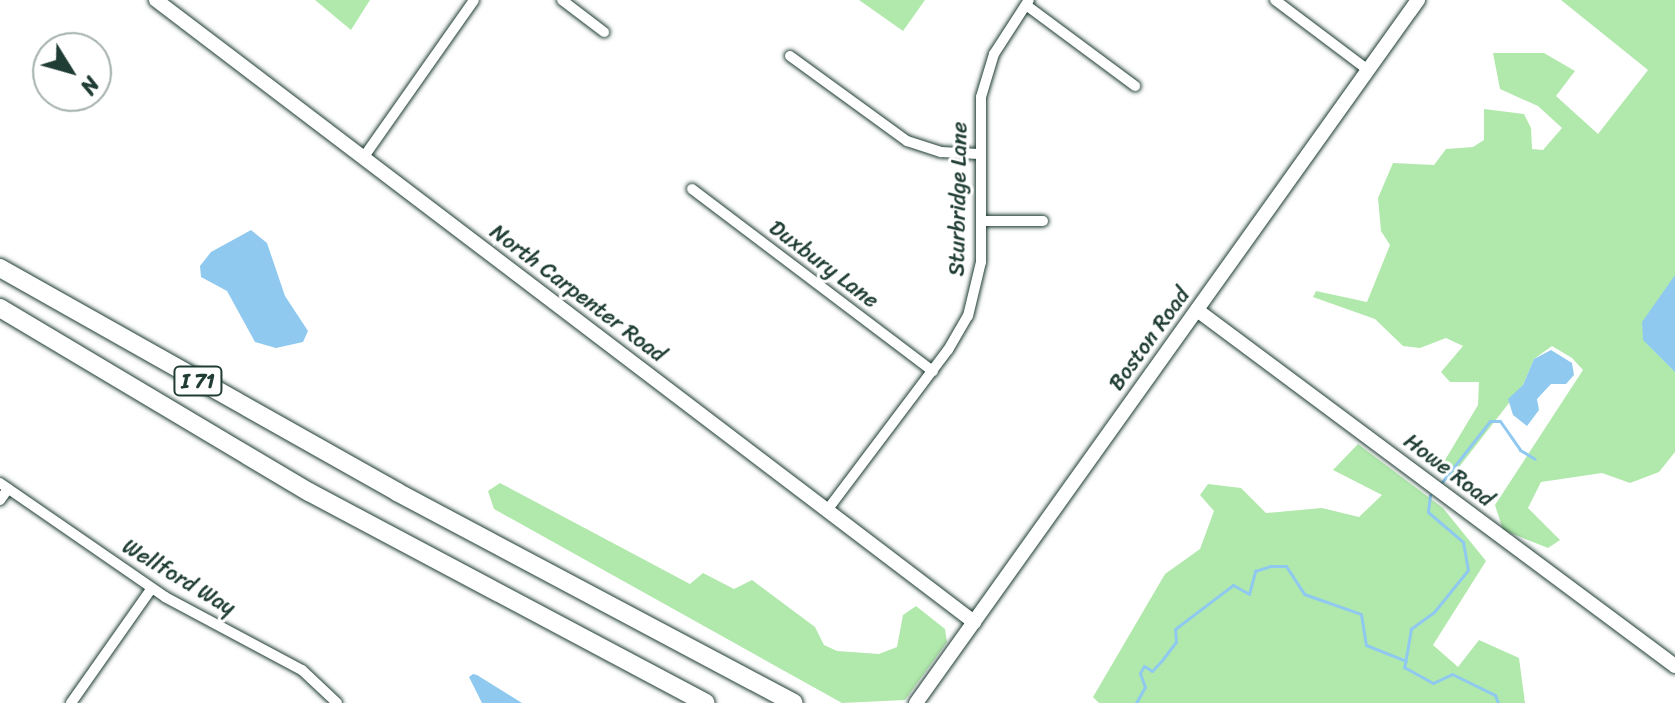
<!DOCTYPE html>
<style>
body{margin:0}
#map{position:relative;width:1675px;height:703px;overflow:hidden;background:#fff;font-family:Sriracha,sans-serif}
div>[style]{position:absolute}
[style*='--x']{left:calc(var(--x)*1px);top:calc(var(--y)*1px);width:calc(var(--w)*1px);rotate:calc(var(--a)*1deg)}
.green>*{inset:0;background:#b1e8ac}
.water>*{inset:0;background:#90c9ef}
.stream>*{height:3px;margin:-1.5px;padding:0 1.5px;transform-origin:1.5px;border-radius:1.5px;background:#90c9ef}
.roads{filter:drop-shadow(0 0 2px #1f3d34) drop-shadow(0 0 2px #1f3d34)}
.street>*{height:10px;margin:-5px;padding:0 5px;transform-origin:5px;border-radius:5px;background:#fff}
.secondary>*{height:14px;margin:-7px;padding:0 7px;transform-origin:7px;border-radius:7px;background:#fff}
.highway>*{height:18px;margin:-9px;padding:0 9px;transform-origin:9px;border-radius:9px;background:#fff}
span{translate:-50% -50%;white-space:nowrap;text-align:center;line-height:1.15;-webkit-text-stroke:6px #fff;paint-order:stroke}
.shield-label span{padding:2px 6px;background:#fff;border:2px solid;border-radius:6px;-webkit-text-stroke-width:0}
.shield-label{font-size:20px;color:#1f3d34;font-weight:700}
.street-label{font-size:22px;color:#1f3d34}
.north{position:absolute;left:32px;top:32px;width:80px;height:80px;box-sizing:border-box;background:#fff;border:2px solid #a5b1ae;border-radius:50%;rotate:127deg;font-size:22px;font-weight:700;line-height:32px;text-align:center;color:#1f3d34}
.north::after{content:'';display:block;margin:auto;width:28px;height:36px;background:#1f3d34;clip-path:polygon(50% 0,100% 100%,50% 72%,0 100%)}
</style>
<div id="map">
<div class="green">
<i style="clip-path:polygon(315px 0,370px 0,351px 30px)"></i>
<i style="clip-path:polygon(859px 0,925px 0,903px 31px)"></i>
<i style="clip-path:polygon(1561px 0,1675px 0,1675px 452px,1659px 472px,1630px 483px,1602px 473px,1541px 482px,1528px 508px,1560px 540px,1548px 548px,1503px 530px,1495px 505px,1583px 370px,1572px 358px,1552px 346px,1534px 359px,1523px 385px,1449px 480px,1439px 470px,1478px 405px,1479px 382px,1450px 382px,1441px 372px,1463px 346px,1446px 338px,1420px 348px,1403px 346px,1375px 319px,1313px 297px,1316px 291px,1367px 302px,1390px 245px,1381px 231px,1378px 198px,1393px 163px,1434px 165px,1446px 149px,1473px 147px,1484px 140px,1484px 109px,1524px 114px,1531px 128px,1532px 149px,1543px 150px,1562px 128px,1538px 106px,1500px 89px,1493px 53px,1544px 53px,1575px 71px,1556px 96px,1598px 134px,1648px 70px)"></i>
<i style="clip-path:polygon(1358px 444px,1443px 508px,1486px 561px,1433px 645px,1458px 667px,1479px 640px,1519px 658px,1525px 703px,1099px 703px,1093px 697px,1165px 574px,1200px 549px,1214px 511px,1200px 495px,1208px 484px,1241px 488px,1266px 513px,1322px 508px,1359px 517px,1382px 495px,1333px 470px)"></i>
<i style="clip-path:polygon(500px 483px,690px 584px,703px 573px,734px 589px,752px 580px,815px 627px,824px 645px,837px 651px,879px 654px,897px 647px,903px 615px,916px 606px,945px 629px,947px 642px,905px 700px,842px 703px,494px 509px,488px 491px)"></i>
</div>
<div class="water">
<i style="clip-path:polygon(251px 230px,267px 243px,285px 296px,308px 331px,303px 342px,276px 348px,255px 342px,227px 291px,201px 277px,200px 266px,211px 252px)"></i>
<i style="clip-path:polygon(1675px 275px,1675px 372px,1643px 340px,1642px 322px)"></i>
<i style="clip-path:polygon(1551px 350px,1572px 363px,1574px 375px,1566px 384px,1551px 384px,1537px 399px,1539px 410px,1527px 426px,1513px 415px,1508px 399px,1523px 385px,1534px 359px)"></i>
<i style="clip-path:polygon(473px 674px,477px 675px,522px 703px,482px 703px,469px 677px)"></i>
</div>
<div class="stream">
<i style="--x:1442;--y:482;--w:78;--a:-51.8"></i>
<i style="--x:1490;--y:421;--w:10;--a:0"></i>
<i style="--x:1500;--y:421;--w:35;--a:55"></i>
<i style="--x:1520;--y:450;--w:17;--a:31"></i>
<i style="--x:1430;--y:495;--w:17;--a:97"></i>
<i style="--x:1428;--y:512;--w:46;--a:40.6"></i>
<i style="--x:1463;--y:542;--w:28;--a:80"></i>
<i style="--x:1468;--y:570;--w:54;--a:129"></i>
<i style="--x:1434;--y:612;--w:29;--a:144"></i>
<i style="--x:1411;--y:629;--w:39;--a:100"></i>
<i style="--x:1404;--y:667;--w:33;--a:29"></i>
<i style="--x:1433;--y:683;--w:21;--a:-25"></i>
<i style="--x:1452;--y:674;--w:48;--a:26"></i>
<i style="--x:1495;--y:695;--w:9;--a:69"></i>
<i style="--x:1136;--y:703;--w:18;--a:-61"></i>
<i style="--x:1145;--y:687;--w:15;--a:-110"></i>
<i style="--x:1140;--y:673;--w:8;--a:-60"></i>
<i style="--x:1144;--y:666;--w:9;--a:32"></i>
<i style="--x:1152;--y:671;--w:16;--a:-47"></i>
<i style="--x:1163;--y:659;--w:21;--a:-53"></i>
<i style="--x:1176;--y:642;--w:13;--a:-94"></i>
<i style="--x:1175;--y:629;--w:73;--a:-37.2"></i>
<i style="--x:1233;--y:585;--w:18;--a:29"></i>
<i style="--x:1249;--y:594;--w:24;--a:-75"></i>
<i style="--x:1255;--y:571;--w:16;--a:-18"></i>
<i style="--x:1270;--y:566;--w:16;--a:0"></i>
<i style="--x:1286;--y:566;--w:33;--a:57"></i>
<i style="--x:1304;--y:594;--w:60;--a:19.3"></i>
<i style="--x:1361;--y:614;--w:31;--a:81"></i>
<i style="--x:1366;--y:645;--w:43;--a:21.8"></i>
</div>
<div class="roads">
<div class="street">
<i style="--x:562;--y:0;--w:53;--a:37.3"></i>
<i style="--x:1275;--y:0;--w:116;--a:37"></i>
<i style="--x:1026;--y:5;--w:136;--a:36.6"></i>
<i style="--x:790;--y:56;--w:145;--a:36"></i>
<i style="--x:907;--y:141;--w:36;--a:18"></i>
<i style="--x:941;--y:152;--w:38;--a:3"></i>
<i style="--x:363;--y:158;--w:193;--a:-54.9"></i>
<i style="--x:692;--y:189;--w:302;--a:37.1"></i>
<i style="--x:981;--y:221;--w:62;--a:0"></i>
<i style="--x:0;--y:483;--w:201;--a:34.6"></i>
<i style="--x:165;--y:597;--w:155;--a:28.1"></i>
<i style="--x:302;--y:670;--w:48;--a:43.3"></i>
<i style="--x:0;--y:500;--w:14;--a:-54"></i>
<i style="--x:828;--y:509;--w:199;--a:-53"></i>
<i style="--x:948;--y:350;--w:39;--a:-60"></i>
<i style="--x:968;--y:316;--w:56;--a:-76.5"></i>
<i style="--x:981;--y:262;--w:165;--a:-90"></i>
<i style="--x:981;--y:97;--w:45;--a:-73.2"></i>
<i style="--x:994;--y:54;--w:64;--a:-57.1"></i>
<i style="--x:71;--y:703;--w:139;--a:-54.9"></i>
</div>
<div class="secondary">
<i style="--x:156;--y:0;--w:1028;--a:37.25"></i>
<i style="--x:1197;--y:310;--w:596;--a:36.68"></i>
<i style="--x:916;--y:703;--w:864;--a:-54.47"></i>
</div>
<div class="highway">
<i style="--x:0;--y:268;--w:456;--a:29.4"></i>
<i style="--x:397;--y:492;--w:449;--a:28"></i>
<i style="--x:0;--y:308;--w:360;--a:30.8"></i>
<i style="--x:309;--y:492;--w:449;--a:28"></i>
</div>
</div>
<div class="shield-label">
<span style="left:198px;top:381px">I 71</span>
</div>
<div class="street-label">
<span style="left:958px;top:199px;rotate:-89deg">Sturbridge Lane</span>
<span style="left:824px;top:264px;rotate:37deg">Duxbury Lane</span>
<span style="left:578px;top:293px;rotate:37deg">North Carpenter Road</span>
<span style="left:1149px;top:339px;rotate:-54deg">Boston Road</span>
<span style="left:1449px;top:470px;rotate:37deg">Howe Road</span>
<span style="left:179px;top:577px;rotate:31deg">Wellford Way</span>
</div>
<div class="north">N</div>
</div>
